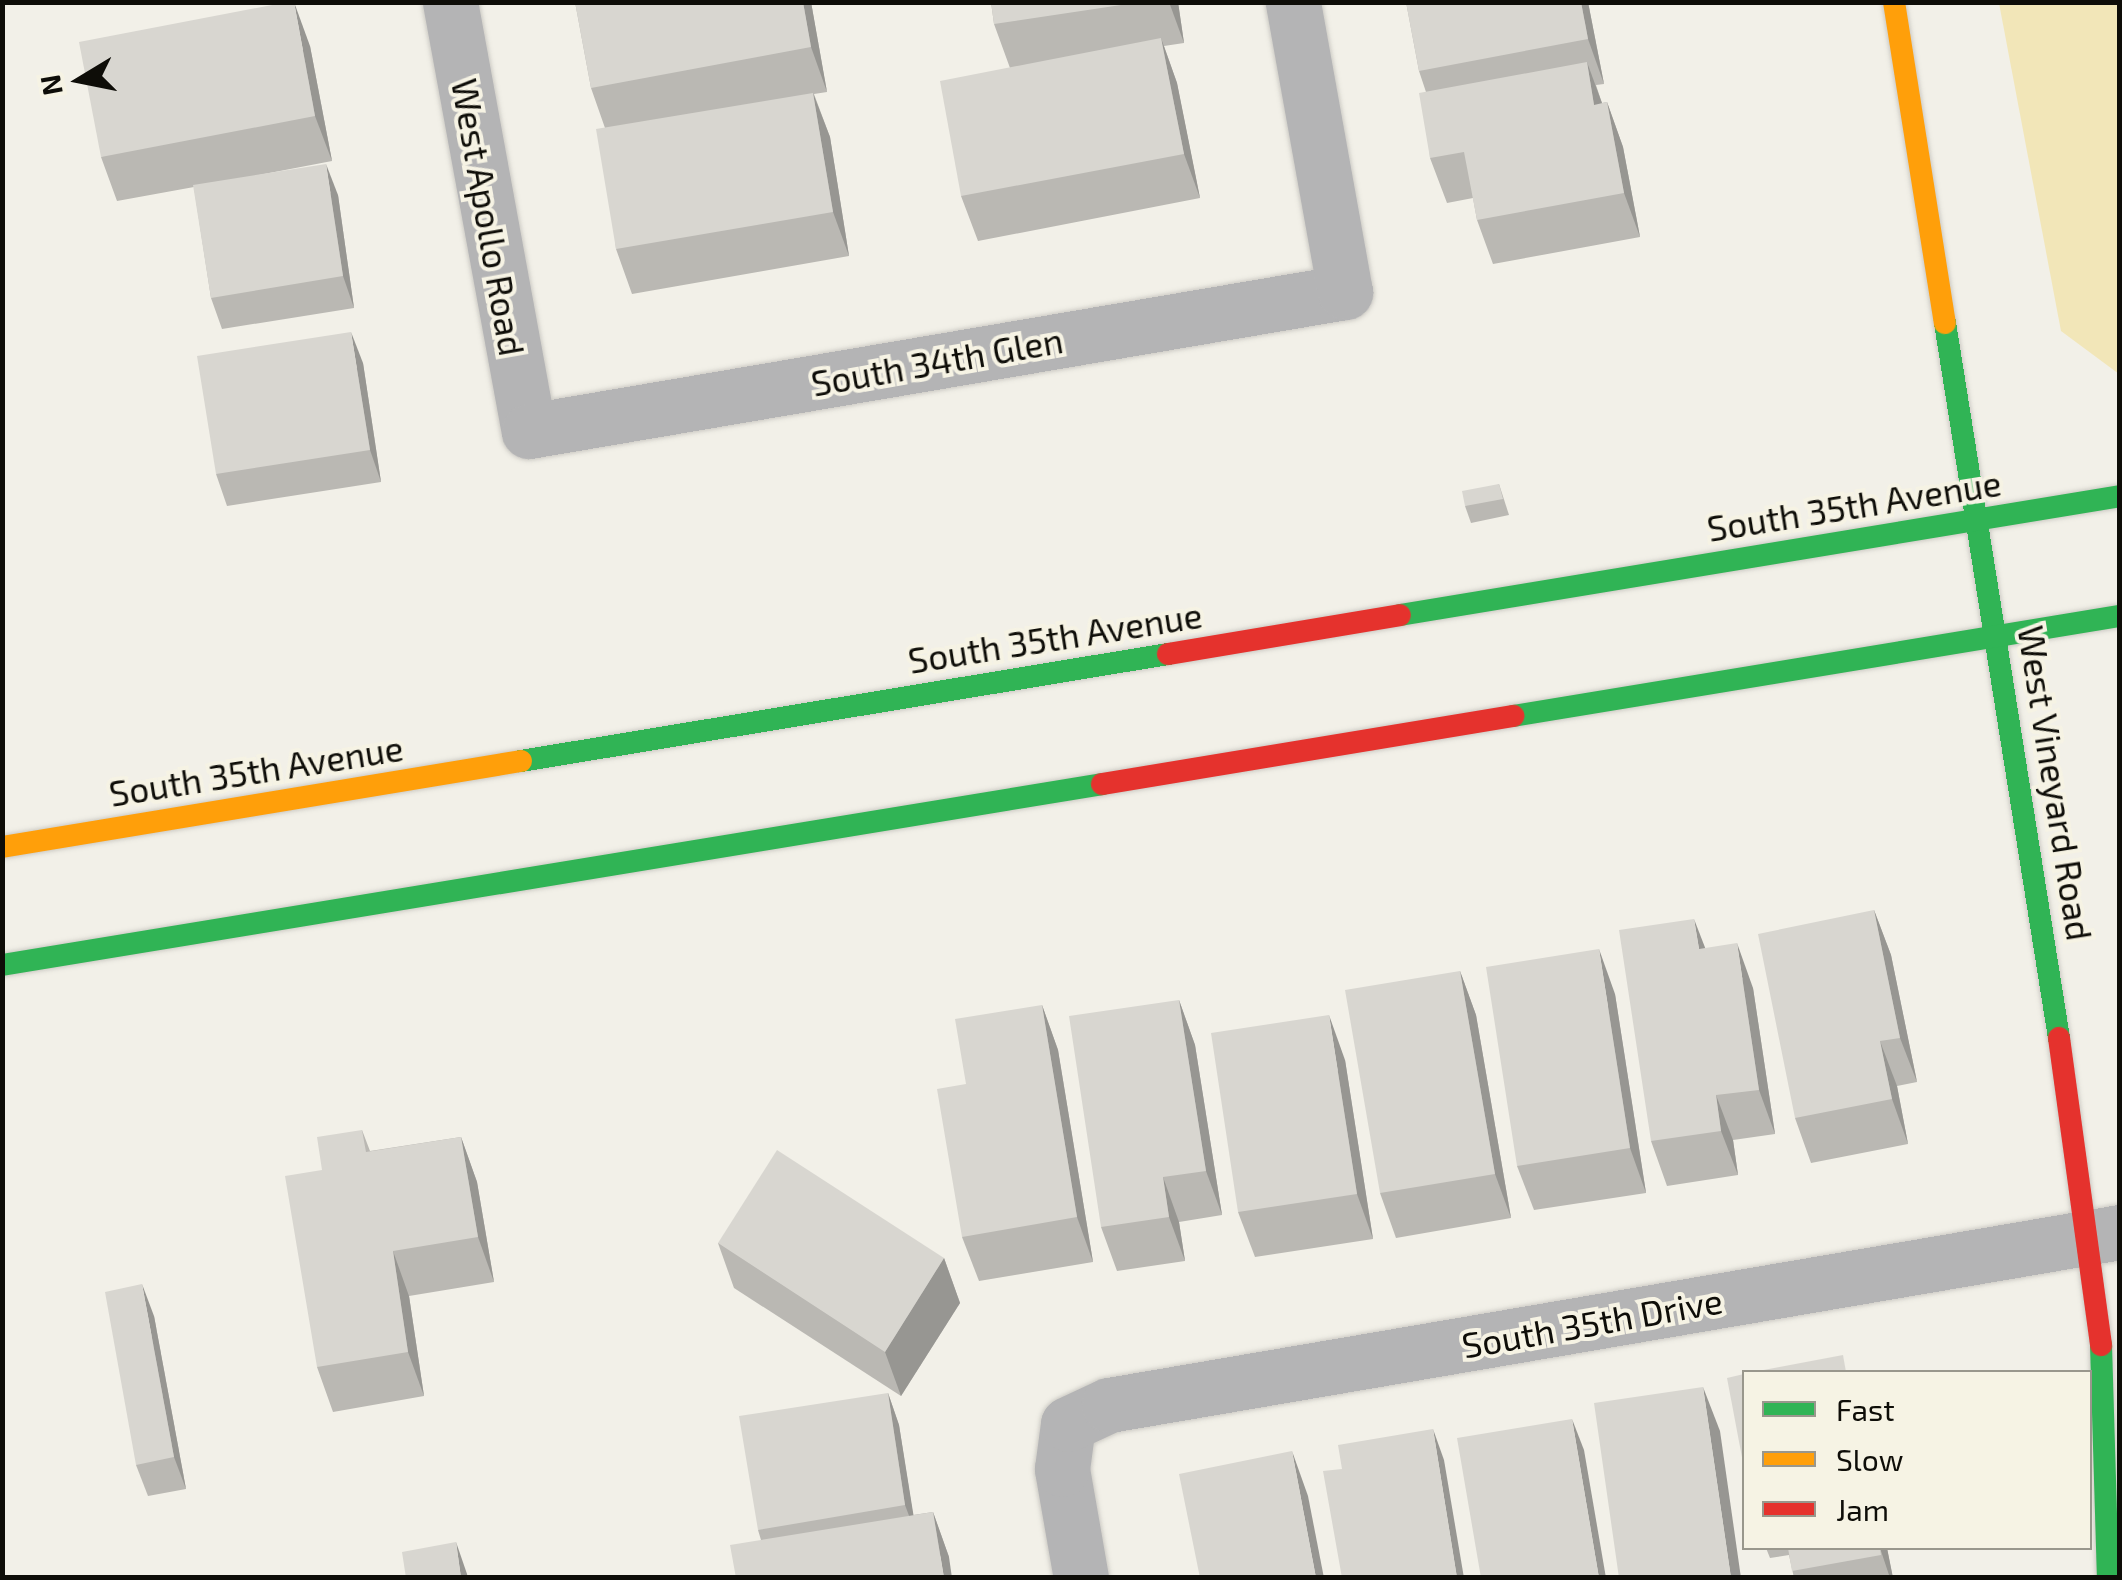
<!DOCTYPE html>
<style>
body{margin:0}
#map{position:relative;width:2122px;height:1580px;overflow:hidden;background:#f2f0e8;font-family:"Exo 2",sans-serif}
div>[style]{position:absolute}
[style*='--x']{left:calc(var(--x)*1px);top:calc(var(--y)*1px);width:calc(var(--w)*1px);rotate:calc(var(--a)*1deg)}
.green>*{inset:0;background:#f2e6b8}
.roads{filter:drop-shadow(0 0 2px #cdcbc5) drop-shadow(0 0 2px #cdcbc5)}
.street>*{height:55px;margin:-27.5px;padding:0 27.5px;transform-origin:27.5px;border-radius:27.5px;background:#b4b4b5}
.fast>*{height:22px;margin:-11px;padding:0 11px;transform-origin:11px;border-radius:11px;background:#30b455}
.slow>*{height:22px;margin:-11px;padding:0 11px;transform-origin:11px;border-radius:11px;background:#ff9f0a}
.jam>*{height:22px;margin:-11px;padding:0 11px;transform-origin:11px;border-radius:11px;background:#e5322d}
.wall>*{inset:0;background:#bab8b3}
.shaded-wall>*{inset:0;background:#979692}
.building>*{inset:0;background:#d8d6d0}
span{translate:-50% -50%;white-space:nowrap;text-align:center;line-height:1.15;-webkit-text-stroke:8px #f6f3e4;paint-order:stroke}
.street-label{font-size:35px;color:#0e0d08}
.frame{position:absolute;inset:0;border:5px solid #0e0d08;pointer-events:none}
.legend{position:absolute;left:1742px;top:1370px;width:350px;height:180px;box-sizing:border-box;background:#f6f3e4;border:2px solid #99978c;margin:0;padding:12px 18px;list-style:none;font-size:30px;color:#0e0d08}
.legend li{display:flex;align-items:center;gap:20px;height:50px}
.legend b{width:50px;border:2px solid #99978c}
.north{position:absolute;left:30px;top:30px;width:100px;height:100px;-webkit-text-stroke:8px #f6f3e4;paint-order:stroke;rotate:260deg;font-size:28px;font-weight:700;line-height:40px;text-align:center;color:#0e0d08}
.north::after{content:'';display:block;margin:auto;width:35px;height:45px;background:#0e0d08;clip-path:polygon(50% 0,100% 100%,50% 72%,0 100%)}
</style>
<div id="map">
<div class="green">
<i style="clip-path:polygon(1999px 3px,2119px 3px,2119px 374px,2061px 331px)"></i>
</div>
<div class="roads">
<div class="street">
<i style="--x:450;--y:2;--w:436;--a:79.6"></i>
<i style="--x:529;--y:431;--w:828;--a:-9.67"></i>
<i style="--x:1345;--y:292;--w:295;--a:-100.2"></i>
<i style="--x:1081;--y:1578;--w:111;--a:-99.9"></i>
<i style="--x:1062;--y:1469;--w:45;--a:-82.4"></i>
<i style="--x:1068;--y:1424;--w:45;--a:-24.9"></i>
<i style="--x:1109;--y:1405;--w:1026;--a:-9.71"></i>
</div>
<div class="fast">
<i style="--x:1945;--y:323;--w:724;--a:80.94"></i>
<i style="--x:1400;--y:615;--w:730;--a:-9.38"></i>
<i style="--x:1513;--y:716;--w:615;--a:-9.36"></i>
<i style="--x:521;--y:761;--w:656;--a:-9.39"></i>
<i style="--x:2;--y:965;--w:1115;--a:-9.34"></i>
<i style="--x:2101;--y:1345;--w:233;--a:88.3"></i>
</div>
<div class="slow">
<i style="--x:1894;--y:2;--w:325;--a:81"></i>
<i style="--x:2;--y:847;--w:526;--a:-9.41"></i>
</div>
<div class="jam">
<i style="--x:1168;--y:654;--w:235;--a:-9.5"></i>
<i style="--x:1102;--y:784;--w:417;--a:-9.4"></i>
<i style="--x:2059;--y:1038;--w:310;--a:82.2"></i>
</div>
</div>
<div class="wall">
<i style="clip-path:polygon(575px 2px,811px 2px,827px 92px,814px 94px,830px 137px,849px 256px,632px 294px,616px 249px,605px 128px,591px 88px)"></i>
<i style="clip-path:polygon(991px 2px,1178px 2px,1184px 43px,1164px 46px,1177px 83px,1200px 198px,978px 241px,961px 196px,1010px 68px,994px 24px)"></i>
<i style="clip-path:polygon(1406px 2px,1588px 2px,1604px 84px,1596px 85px,1602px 103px,1607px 102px,1623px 147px,1640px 237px,1493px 264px,1477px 220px,1473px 198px,1447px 203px,1430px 158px,1426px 92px,1419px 71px)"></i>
<i style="clip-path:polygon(310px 46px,332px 161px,259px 175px,338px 195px,354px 308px,222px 329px,211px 298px,194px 187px,117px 201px,101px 157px)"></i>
<i style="clip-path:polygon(363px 363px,381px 482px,227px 506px,216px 474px)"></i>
<i style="clip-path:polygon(1499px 484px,1509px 515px,1471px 523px,1465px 506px)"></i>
<i style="clip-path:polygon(1874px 910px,1891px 955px,1917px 1082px,1897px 1086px,1908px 1144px,1811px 1163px,1795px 1118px)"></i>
<i style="clip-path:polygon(1705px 948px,1753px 988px,1775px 1134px,1733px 1140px,1738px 1175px,1667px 1186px,1651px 1141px)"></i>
<i style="clip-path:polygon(1460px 971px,1476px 1015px,1511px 1218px,1396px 1238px,1380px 1193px)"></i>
<i style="clip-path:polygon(1615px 994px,1646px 1193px,1534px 1210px,1517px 1166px)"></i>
<i style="clip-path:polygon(1179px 1000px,1195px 1045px,1222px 1215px,1179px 1222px,1185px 1261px,1117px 1271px,1101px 1227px)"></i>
<i style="clip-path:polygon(1042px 1005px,1058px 1050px,1093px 1262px,979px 1281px,962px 1237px,966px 1084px)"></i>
<i style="clip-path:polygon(1345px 1060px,1373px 1239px,1255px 1257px,1238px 1212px)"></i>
<i style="clip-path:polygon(362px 1130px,370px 1151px,461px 1137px,477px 1182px,494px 1282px,409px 1296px,424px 1396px,333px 1412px,317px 1367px,322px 1170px)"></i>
<i style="clip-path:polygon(718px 1243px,944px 1258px,960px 1303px,901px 1396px,734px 1288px)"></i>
<i style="clip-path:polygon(154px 1316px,186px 1489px,148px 1496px,136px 1465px)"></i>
<i style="clip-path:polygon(888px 1393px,899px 1425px,913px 1515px,933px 1512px,949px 1557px,761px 1540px,758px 1530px)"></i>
<i style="clip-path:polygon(1766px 1548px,1887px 1548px,1893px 1578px,1794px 1578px,1789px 1555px,1770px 1558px)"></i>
</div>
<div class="shaded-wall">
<i style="clip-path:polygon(294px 2px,310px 46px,332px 161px,315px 116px)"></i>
<i style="clip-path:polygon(803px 2px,811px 2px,827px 92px,811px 47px)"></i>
<i style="clip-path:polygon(1169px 2px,1178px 2px,1184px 43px)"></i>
<i style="clip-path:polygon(1581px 2px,1588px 2px,1604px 84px,1588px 39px)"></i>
<i style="clip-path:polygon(1161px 38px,1177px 83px,1200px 198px,1184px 154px)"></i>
<i style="clip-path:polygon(1587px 62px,1603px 106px,1594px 105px)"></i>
<i style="clip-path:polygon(813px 93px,830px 137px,849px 256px,833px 212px)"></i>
<i style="clip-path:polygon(1607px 102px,1623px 147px,1640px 237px,1624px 193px)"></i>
<i style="clip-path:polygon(326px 164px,338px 195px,354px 308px,343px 276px)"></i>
<i style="clip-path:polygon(351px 332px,363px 363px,381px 482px,370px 450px)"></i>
<i style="clip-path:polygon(1874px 910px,1891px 955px,1917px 1082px,1900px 1038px)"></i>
<i style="clip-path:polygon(1694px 919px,1711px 963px,1699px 949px)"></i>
<i style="clip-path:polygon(1737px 943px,1753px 988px,1775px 1134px,1759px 1090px)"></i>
<i style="clip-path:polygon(1599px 949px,1615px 994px,1646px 1193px,1630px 1148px)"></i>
<i style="clip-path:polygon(1460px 971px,1476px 1015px,1511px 1218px,1495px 1174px)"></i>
<i style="clip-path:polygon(1179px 1000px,1195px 1045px,1222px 1215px,1206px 1171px)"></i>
<i style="clip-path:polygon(1042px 1005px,1058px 1050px,1093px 1262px,1077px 1217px)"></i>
<i style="clip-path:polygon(1329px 1015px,1345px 1060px,1373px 1239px,1357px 1194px)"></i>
<i style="clip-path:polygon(1880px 1041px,1897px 1086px,1908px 1144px,1892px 1099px)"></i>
<i style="clip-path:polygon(1716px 1095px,1733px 1140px,1738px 1175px,1721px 1131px)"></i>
<i style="clip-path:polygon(461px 1137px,477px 1182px,494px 1282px,478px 1237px)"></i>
<i style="clip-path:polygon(1163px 1177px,1179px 1222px,1185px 1261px,1169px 1217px)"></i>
<i style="clip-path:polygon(393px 1251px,409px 1296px,424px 1396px,408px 1352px)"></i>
<i style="clip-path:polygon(944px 1258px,960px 1303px,901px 1396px,885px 1352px)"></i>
<i style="clip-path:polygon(142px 1284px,154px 1316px,186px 1489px,174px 1457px)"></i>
<i style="clip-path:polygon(1703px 1387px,1720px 1431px,1741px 1578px,1731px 1578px)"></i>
<i style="clip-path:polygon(888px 1393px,899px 1425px,917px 1537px,905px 1505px)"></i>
<i style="clip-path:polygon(1572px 1419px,1584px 1450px,1606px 1578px,1599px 1578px)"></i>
<i style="clip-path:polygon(1433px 1429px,1444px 1460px,1464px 1578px,1457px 1578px)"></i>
<i style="clip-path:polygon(1292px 1451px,1308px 1496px,1324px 1578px,1316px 1578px)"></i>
<i style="clip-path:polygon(933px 1512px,949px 1557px,952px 1578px,944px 1578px)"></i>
<i style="clip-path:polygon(456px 1542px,467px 1574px,468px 1578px,461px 1578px)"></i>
<i style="clip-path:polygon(1880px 1548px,1887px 1548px,1893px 1578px,1890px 1578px)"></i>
</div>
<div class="building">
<i style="clip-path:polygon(288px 2px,294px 2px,315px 116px,101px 157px,79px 42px)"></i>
<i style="clip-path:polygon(575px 2px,803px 2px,811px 47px,591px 88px)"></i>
<i style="clip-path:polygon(991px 2px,1141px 2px,994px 24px)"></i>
<i style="clip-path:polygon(1406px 2px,1581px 2px,1588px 39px,1419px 71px)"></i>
<i style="clip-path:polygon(1161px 38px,1184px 154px,961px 196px,940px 81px)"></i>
<i style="clip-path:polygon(1587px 62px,1594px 105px,1607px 102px,1624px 193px,1477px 220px,1464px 152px,1430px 158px,1419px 93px)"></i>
<i style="clip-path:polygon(813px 93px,833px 212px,616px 249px,596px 129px)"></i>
<i style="clip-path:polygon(326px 164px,343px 276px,211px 298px,193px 185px)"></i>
<i style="clip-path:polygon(351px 332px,370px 450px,216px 474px,197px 356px)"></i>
<i style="clip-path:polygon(1499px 484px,1503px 499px,1465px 506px,1462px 491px)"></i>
<i style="clip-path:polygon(1874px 910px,1900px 1038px,1880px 1041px,1892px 1099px,1795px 1118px,1758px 934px)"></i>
<i style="clip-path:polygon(1694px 919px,1699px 949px,1737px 943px,1759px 1090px,1716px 1095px,1721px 1131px,1651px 1141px,1619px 930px)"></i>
<i style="clip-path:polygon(1599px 949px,1630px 1148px,1517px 1166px,1486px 967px)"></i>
<i style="clip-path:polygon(1460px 971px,1495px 1174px,1380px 1193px,1345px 990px)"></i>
<i style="clip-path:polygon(1179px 1000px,1206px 1171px,1163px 1177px,1169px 1217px,1101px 1227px,1069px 1016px)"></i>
<i style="clip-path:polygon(1042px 1005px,1077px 1217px,962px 1237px,937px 1089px,966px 1084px,955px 1019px)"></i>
<i style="clip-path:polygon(1329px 1015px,1357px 1194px,1238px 1212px,1211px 1033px)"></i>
<i style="clip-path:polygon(362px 1130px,366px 1152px,461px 1137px,478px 1237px,393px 1251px,408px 1352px,317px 1367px,285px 1176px,322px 1170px,317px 1137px)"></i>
<i style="clip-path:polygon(777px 1150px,944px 1258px,885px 1352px,718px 1243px)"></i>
<i style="clip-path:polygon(142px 1284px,174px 1457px,136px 1465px,105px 1292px)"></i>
<i style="clip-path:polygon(1843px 1355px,1846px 1372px,1753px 1372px)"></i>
<i style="clip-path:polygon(1744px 1374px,1744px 1468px,1727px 1378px)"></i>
<i style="clip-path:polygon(1703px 1387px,1731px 1578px,1619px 1578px,1594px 1403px)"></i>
<i style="clip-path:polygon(888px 1393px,905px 1505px,758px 1530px,739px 1416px)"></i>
<i style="clip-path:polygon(1572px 1419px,1599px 1578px,1481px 1578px,1457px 1438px)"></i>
<i style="clip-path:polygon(1433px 1429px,1457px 1578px,1342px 1578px,1323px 1471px,1342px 1469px,1338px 1445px)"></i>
<i style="clip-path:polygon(1292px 1451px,1316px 1578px,1200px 1578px,1179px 1474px)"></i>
<i style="clip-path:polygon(933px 1512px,944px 1578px,736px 1578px,730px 1545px)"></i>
<i style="clip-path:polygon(456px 1542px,461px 1578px,406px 1578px,402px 1552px)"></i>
<i style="clip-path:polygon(1788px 1548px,1880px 1548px,1881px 1555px,1792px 1571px)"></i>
</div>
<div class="street-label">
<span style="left:489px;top:217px;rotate:80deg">West Apollo Road</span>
<span style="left:937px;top:361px;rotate:-10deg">South 34th Glen</span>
<span style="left:1854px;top:505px;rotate:-9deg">South 35th Avenue</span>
<span style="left:1055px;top:637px;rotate:-9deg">South 35th Avenue</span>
<span style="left:256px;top:770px;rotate:-9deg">South 35th Avenue</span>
<span style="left:2056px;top:783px;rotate:81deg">West Vineyard Road</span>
<span style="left:1592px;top:1322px;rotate:-10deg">South 35th Drive</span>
</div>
<div class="frame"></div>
<ul class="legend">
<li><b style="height:12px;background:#30b455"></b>Fast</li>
<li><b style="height:12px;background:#ff9f0a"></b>Slow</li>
<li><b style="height:12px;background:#e5322d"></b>Jam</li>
</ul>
<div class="north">N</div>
</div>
